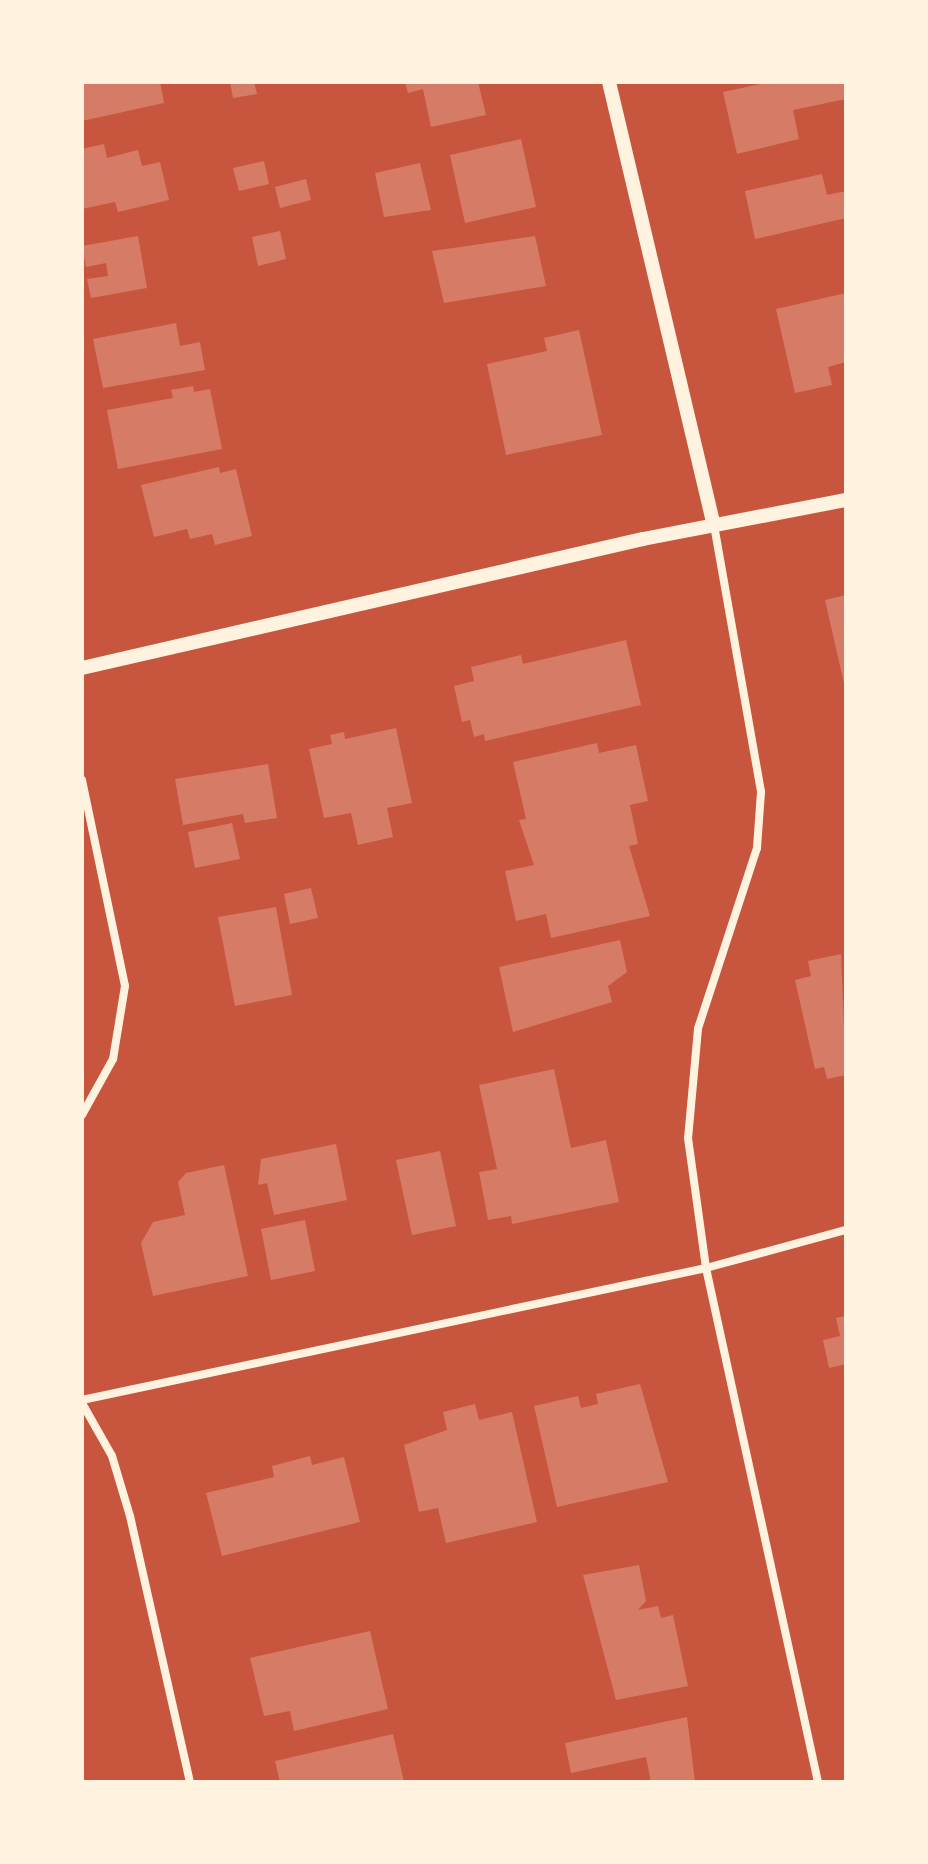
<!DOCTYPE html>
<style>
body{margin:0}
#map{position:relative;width:928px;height:1864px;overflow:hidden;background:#c8553d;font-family:"Sofia Sans Condensed",sans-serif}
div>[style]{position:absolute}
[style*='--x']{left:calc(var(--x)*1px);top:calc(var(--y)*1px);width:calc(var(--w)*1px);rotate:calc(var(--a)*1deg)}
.building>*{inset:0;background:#d67c66}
.minor>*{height:8px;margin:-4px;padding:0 4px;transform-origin:4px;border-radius:4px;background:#fff3e0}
.tertiary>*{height:14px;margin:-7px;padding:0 7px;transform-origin:7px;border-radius:7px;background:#fff3e0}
span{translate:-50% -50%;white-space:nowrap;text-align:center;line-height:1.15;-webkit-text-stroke:8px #fff3e0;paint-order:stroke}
.frame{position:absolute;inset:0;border:84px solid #fff3e0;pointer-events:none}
</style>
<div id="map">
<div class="building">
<i style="clip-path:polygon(82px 82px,160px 82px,164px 103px,82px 121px)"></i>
<i style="clip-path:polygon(230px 82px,254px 82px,257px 94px,233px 98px)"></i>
<i style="clip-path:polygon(405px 82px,478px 82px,486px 115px,431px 127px,423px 89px,408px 93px)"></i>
<i style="clip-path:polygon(770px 82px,846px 82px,846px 99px,793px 110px,799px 139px,737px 154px,723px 92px)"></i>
<i style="clip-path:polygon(521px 139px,536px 207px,465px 223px,450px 155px)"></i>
<i style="clip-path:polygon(104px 144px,107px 158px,138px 150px,142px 166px,160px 162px,169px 200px,118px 212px,115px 202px,82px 209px,82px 149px)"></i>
<i style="clip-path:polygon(264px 161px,269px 184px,239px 191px,233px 168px)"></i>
<i style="clip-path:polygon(420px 163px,431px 210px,384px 217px,375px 173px)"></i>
<i style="clip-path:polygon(822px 174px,827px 195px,846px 191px,846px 218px,755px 239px,745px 191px)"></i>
<i style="clip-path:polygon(306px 179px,311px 200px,280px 208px,275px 187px)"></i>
<i style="clip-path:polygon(280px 231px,286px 259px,258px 266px,252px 237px)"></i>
<i style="clip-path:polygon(138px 236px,147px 288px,91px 298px,87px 279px,108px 276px,106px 263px,86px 267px,82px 246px)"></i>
<i style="clip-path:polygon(535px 236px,546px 286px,444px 303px,432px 251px)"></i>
<i style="clip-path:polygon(846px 293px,846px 362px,828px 367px,832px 385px,795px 393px,776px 309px)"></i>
<i style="clip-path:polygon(176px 323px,180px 346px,200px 342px,205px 370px,103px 388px,93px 339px)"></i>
<i style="clip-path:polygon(579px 330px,602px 435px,506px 455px,487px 364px,547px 351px,544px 338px)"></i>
<i style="clip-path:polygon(193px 386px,194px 392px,210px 389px,222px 449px,118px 469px,107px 410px,173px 398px,171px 390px)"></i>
<i style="clip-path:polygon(219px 467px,220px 473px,236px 469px,252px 536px,215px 545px,212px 534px,190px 539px,187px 529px,154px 537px,141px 485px)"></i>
<i style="clip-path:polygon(846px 595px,846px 688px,845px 688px,825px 600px)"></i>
<i style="clip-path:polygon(626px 640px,641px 705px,485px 741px,484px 734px,474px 737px,470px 720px,462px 722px,454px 686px,474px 681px,471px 667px,521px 655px,523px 664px)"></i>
<i style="clip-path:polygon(396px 728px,412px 803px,387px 808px,393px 837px,358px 845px,351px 813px,324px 818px,309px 749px,332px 744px,330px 735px,344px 732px,345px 739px)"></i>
<i style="clip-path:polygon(597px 743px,599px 753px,636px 745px,648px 801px,630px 805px,638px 844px,629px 846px,650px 916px,551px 938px,546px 914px,516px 921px,505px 871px,534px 865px,519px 820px,526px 819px,513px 762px)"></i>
<i style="clip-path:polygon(268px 764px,277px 818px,245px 823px,243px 814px,183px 825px,175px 779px)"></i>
<i style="clip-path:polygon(232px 823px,240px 859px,195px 868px,188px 832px)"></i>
<i style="clip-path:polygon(311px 888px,318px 918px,290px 924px,284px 894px)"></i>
<i style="clip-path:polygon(276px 907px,292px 995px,235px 1006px,218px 917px)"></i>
<i style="clip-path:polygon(620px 940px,627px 972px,608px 986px,612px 1002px,513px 1032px,499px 967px)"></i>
<i style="clip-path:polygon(841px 954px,846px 1075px,827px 1079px,824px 1067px,815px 1069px,795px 980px,811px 976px,808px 961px)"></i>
<i style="clip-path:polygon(554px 1069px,571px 1148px,606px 1140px,619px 1202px,512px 1224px,511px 1216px,488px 1220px,479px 1172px,497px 1169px,479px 1085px)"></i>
<i style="clip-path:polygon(336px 1144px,347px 1200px,274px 1215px,267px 1183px,258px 1185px,261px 1159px)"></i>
<i style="clip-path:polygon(440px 1151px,456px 1226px,412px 1235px,396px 1160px)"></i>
<i style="clip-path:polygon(224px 1165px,248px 1276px,153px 1296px,141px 1243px,153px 1222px,185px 1215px,178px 1182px,186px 1173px)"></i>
<i style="clip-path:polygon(305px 1220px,315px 1271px,271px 1280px,261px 1229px)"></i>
<i style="clip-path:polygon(846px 1316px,846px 1364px,829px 1368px,823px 1340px,840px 1336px,836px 1318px)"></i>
<i style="clip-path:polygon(640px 1384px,668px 1482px,557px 1507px,534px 1406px,578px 1396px,581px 1408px,598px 1404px,596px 1394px)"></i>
<i style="clip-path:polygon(475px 1404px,479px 1420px,512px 1412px,537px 1522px,446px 1543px,438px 1508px,419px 1512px,404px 1445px,447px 1430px,443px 1412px)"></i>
<i style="clip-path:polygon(310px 1456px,312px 1465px,344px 1457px,360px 1522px,222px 1556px,206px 1493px,274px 1477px,272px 1466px)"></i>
<i style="clip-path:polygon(639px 1565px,646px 1601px,638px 1610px,658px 1606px,661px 1618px,673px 1615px,688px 1686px,616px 1700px,583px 1575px)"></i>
<i style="clip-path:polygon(370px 1631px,388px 1709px,294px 1731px,290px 1711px,264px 1716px,250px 1658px)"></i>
<i style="clip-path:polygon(687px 1717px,695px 1782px,651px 1782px,646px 1757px,571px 1773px,565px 1743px)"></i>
<i style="clip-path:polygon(393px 1734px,404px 1782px,280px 1782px,275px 1761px)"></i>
</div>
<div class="minor">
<i style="--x:714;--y:525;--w:271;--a:80"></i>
<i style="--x:761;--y:792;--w:56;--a:94.1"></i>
<i style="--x:757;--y:848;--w:190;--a:108.1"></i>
<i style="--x:698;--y:1029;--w:109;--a:95.2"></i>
<i style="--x:688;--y:1138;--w:131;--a:82.1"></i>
<i style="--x:706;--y:1268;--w:526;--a:77.71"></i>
<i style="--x:82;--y:780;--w:210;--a:78.2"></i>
<i style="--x:125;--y:986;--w:74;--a:99.3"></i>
<i style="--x:113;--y:1059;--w:64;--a:119"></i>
<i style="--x:82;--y:1400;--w:638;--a:-11.94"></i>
<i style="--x:706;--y:1268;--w:145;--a:-15.2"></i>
<i style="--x:82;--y:1403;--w:61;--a:60.5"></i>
<i style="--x:112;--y:1456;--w:63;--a:73.3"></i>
<i style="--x:130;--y:1516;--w:273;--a:77.3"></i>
</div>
<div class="tertiary">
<i style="--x:609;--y:82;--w:455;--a:76.7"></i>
<i style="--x:82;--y:668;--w:576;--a:-12.95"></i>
<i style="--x:643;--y:539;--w:207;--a:-10.9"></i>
</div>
<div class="frame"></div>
</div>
